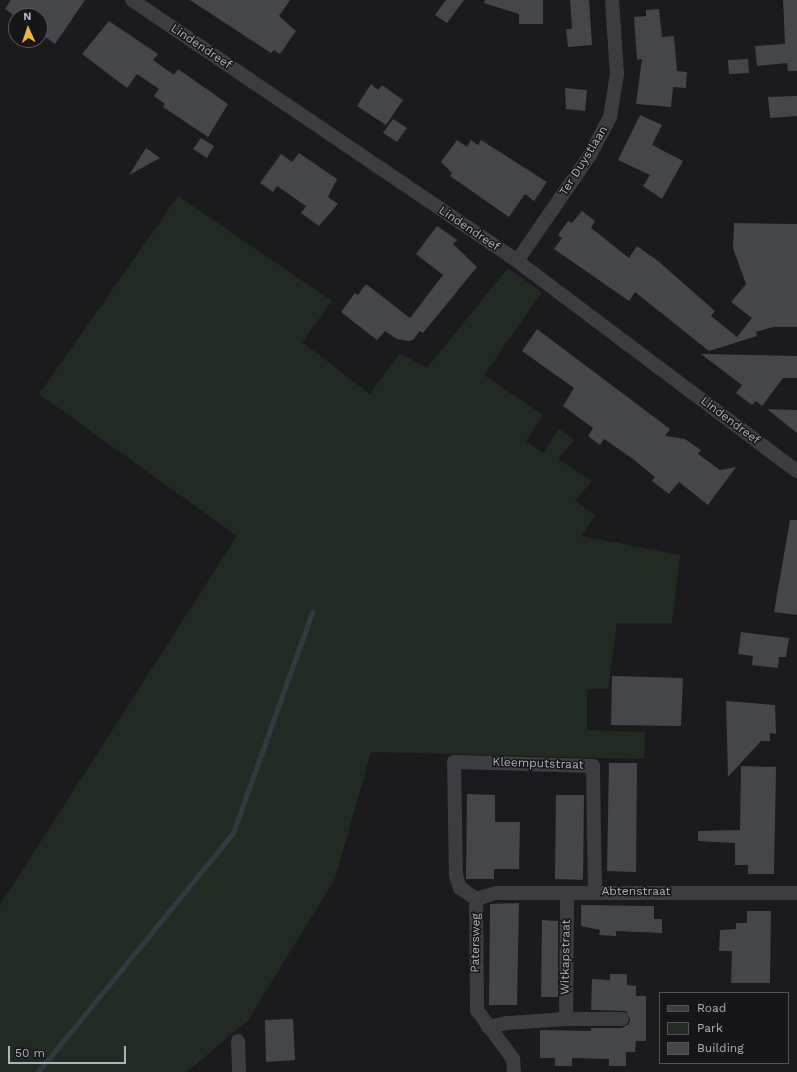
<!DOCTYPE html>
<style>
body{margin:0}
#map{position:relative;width:797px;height:1072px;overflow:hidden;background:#1b1b1d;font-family:"Work Sans",sans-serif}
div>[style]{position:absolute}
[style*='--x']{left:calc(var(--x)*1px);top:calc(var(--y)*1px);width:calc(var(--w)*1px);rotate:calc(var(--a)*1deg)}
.green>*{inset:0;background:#222b23}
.stream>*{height:4.5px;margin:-2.25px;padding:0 2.25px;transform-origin:2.25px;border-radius:2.25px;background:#303a41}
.building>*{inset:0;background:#45464a}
.street>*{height:14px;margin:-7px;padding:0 7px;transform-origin:7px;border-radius:7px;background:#3c3d42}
span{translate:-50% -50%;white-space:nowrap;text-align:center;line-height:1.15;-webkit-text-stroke:3px #161618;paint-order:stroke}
.street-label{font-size:12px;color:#adb2bc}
.legend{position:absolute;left:659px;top:992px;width:130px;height:72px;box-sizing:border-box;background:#161618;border:1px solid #52545a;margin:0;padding:5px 7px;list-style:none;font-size:12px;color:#adb2bc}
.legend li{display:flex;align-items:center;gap:8px;height:20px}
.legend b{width:20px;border:1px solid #52545a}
.north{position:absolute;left:8px;top:8px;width:40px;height:40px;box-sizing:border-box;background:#161618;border:1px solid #52545a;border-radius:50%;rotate:357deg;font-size:11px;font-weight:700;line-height:16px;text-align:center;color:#adb2bc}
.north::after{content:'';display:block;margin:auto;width:14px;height:18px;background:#f1b33f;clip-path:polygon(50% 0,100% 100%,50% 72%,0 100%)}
.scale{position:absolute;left:8px;top:1046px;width:118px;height:18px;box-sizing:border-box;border:2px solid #adb2bc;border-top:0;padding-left:5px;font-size:12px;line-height:14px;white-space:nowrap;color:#adb2bc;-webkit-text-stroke:3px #161618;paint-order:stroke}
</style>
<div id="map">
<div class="green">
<i style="clip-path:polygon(178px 196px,332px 301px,302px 342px,370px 394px,400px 353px,427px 368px,508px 268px,542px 292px,484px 375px,543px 415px,526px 441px,543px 453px,559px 429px,574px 440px,558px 459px,592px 481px,575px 501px,595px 516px,581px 536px,680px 555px,672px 623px,617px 623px,608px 689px,587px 689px,587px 730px,645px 732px,644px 759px,371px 752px,335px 879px,248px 1020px,187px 1072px,0 1072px,0 905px,237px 536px,39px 394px)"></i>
</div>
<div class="stream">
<i style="--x:38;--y:1072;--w:308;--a:-50.8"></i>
<i style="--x:233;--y:833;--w:235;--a:-70.3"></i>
</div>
<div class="building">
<i style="clip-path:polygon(11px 0,85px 0,55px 44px,40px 33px,40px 16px,15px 16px,5px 9px)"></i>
<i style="clip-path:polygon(190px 0,290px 0,279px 16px,296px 31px,280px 54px,274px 50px,271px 53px)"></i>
<i style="clip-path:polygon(446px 0,464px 0,447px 23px,435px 15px)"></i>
<i style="clip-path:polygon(485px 0,543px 0,543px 24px,519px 24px,519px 14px,484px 3px)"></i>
<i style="clip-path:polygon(570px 0,589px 0,592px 45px,568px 47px,566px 29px,572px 29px)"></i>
<i style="clip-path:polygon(783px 0,797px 0,797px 71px,788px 71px,787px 63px,757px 66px,755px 46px,785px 44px)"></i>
<i style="clip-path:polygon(659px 9px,662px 37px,674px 36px,677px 71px,687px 72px,686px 88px,673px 87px,671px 107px,636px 104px,642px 59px,637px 60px,634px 17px,646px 16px,646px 10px)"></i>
<i style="clip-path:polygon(109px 21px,158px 54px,153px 60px,174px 75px,178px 69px,228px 104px,208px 137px,163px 107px,165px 104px,154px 96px,159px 89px,137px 74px,127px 88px,82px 54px)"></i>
<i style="clip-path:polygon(748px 59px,749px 73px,729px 74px,728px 60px)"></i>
<i style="clip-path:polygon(371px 84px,378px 90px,382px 85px,403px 100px,386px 125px,357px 106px)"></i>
<i style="clip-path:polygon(565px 88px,587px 90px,585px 111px,566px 109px)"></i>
<i style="clip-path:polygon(797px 96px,797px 116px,770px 118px,768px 97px)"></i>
<i style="clip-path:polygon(640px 115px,662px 125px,652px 145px,683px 161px,662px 199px,643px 186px,650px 175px,618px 160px)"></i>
<i style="clip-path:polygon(393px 119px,407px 128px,397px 142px,383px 133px)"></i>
<i style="clip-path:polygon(201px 138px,214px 146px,207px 158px,193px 149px)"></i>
<i style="clip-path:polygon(457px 140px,467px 147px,471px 140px,478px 145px,481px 140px,547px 182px,534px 201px,525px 194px,509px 217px,450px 176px,452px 173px,441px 162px)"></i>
<i style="clip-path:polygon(146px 148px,160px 158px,129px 175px)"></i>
<i style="clip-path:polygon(299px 153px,337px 179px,328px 197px,338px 204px,319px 226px,301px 213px,306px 206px,277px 186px,273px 192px,260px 183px,281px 154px,292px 162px)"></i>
<i style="clip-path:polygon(582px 211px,595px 221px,591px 228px,629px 258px,637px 246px,658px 261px,715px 311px,711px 316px,737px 337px,752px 318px,731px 302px,746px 284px,733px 248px,734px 223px,797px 224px,797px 327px,773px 327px,756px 332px,757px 336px,709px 351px,635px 292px,629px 301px,554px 249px,562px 238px,558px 235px,568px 221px,572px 223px)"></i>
<i style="clip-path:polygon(437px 226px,457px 240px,453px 244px,477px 267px,423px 333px,420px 331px,413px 340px,408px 341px,397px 339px,385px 331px,377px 340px,341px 312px,355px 293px,358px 295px,366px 284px,410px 318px,443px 275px,416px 254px)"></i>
<i style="clip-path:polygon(537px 329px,670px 429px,665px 436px,685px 439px,701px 450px,698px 454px,720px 470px,736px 467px,708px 505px,679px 482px,669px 494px,652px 481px,655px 477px,633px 459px,604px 439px,600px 445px,588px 436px,593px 428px,563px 406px,574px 388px,522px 351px)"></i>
<i style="clip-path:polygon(701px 354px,797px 356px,797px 378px,783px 378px,762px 406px,756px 401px,752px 405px,736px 393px,742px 385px)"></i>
<i style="clip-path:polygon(767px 409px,797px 410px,797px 433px)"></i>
<i style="clip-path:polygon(790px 520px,797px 520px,797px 615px,774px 612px)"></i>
<i style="clip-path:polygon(741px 632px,789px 638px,786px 657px,779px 657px,778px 668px,752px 665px,753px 656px,738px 654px)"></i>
<i style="clip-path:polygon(612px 676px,683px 678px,681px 726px,611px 725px)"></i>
<i style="clip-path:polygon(726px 701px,775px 705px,776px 734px,770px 733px,770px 741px,761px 741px,728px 777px)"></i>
<i style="clip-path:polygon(609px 763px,637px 763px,636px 872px,607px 871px)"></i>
<i style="clip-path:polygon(741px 766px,776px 767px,774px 874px,748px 874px,748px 865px,735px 865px,735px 843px,698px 841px,698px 831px,740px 830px)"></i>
<i style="clip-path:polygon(467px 794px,495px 795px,495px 822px,520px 822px,519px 869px,494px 869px,494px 879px,466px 879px)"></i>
<i style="clip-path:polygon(556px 795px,584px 795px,583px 880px,555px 879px)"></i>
<i style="clip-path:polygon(519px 903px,517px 1005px,489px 1005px,490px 904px)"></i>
<i style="clip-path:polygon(581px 905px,654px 906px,654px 919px,662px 919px,662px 933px,616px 931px,616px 936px,599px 935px,600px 930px,581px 926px)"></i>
<i style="clip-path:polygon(747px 911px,771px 911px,770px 983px,731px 983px,732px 951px,719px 951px,720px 930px,736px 929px,736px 923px,747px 923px)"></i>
<i style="clip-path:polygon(542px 920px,558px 921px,558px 997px,541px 997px)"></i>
<i style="clip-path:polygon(610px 974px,627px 974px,627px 985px,636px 986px,636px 996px,646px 996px,646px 1041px,636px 1041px,635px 1052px,626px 1052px,626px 1066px,609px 1066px,609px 1059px,572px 1058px,572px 1066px,555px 1066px,555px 1058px,540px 1058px,540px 1030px,591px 1031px,591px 1028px,622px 1028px,629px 1024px,630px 1019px,626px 1011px,591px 1010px,592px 979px,610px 980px)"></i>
<i style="clip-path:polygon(293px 1019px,295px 1060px,266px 1062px,265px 1020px)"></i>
</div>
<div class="street">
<i style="--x:132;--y:0;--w:465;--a:34.1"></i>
<i style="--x:517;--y:261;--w:350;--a:36.9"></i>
<i style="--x:517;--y:261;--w:129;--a:-55.4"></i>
<i style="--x:590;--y:155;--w:43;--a:-62.2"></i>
<i style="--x:610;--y:117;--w:44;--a:-80.8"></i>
<i style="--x:617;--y:74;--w:74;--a:-93.9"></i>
<i style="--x:476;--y:899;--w:21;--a:-17"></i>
<i style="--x:496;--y:893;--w:301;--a:0"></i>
<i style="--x:566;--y:1019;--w:125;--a:-89.5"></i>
<i style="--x:488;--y:1027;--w:19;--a:-12"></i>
<i style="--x:507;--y:1023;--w:59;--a:-3.9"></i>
<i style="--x:566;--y:1019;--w:56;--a:0"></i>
<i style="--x:238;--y:1041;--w:31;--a:88"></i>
<i style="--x:514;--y:1072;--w:13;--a:-94"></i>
<i style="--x:513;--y:1059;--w:61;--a:-126.3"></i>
<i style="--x:477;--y:1010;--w:111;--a:-90.5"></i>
<i style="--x:476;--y:899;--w:19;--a:-145"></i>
<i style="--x:460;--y:888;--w:13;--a:-108"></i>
<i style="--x:456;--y:876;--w:114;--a:-91"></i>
<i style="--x:454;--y:762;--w:139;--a:1.6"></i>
<i style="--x:593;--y:766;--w:126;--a:89.1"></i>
</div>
<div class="street-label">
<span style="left:201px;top:47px;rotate:34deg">Lindendreef</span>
<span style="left:584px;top:161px;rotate:-58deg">Ter Duystlaan</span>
<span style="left:469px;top:229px;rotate:34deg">Lindendreef</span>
<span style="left:730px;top:421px;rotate:37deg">Lindendreef</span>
<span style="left:538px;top:764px;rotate:2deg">Kleemputstraat</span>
<span style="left:636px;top:892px">Abtenstraat</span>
<span style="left:476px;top:943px;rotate:-89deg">Patersweg</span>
<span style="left:566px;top:957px;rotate:-89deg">Witkapstraat</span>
</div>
<ul class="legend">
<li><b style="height:5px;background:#3c3d42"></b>Road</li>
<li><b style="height:11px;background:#222b23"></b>Park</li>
<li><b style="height:11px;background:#45464a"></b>Building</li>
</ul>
<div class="north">N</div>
<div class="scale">50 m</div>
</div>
